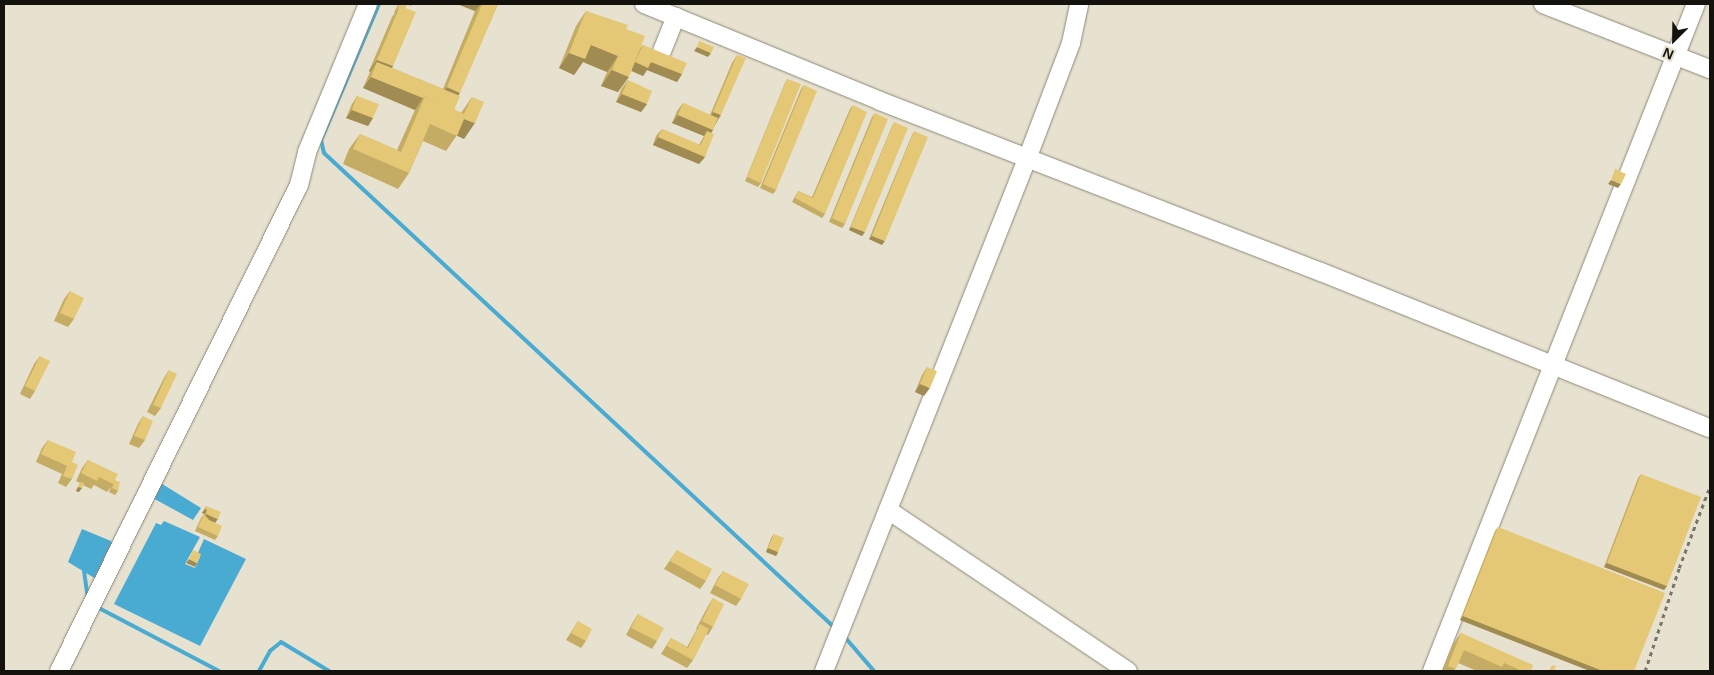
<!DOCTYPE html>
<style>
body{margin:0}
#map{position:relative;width:1714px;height:675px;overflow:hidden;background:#e7e1d0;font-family:Helvetica,sans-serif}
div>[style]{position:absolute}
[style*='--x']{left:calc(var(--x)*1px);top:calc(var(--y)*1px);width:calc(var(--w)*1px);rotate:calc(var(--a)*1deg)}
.water>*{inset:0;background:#4aabd2}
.stream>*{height:4px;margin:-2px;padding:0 2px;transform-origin:2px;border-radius:2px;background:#4aabd2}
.path>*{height:2.5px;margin-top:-1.25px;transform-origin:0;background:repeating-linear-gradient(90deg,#79756b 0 4px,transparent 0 8px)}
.roads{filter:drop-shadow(0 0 1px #8e8878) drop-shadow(0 0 1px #8e8878)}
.minor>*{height:18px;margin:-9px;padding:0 9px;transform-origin:9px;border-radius:9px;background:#fff}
.wall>*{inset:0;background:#c5ac65}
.shaded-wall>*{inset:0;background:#a08c53}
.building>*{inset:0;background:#e5c876}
span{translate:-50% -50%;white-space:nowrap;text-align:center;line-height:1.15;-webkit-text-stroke:4px #e7e1d0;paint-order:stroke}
.frame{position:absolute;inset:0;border:5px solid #14120d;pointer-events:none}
.north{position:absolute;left:1649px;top:15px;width:50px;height:50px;-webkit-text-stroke:4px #e7e1d0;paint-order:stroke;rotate:203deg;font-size:14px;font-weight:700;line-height:20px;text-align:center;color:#14120d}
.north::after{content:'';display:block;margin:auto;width:18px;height:22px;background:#14120d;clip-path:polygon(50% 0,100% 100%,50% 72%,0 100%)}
</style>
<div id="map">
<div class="water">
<i style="clip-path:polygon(159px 482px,201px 508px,193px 520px,151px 497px)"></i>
<i style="clip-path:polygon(164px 521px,200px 537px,185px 564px,195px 568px,200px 557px,197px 555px,204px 539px,246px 559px,200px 646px,114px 604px,156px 523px,161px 525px)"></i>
<i style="clip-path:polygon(82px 529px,111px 541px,113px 545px,96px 579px,68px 562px)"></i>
</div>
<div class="stream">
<i style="--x:379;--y:4;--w:148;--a:113.1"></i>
<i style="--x:321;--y:140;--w:13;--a:77"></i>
<i style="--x:324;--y:153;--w:699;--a:42.91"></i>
<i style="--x:84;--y:571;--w:29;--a:82"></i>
<i style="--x:95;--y:606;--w:140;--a:27.7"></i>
<i style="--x:843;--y:635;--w:48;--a:49.3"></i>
<i style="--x:259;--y:671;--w:23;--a:-61"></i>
<i style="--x:270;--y:651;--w:14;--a:-39"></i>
<i style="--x:281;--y:642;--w:56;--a:31.1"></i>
</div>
<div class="path">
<i style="--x:1645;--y:671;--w:108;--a:-71.7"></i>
<i style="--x:1679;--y:568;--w:88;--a:-69.3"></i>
</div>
<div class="roads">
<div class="minor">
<i style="--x:644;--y:4;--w:255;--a:22.3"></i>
<i style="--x:880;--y:101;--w:473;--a:21.2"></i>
<i style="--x:1321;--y:272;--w:419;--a:21.9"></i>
<i style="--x:1543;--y:4;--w:179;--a:21.3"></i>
<i style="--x:662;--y:51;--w:37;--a:-68"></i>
<i style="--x:888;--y:510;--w:289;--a:33.9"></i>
<i style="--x:59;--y:671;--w:542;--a:-63.72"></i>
<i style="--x:299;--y:185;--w:34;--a:-76"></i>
<i style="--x:307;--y:152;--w:160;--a:-67.6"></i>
<i style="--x:824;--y:671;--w:551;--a:-68.37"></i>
<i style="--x:1027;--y:159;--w:124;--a:-69.2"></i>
<i style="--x:1071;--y:43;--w:40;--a:-78"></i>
<i style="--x:1432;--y:671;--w:717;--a:-68.41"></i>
</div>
</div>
<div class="wall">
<i style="clip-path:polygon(398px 4px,412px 4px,411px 6px,407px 4px,405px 8px,393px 66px,392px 68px,443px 89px,475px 11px,457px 4px,498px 4px,458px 96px,454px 110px,461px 113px,472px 97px,464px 139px,457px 135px,446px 151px,423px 141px,409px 173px,398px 189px,343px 164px,349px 149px,360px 134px,397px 150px,415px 110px,363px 88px,370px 72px,369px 71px,392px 17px,395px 13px,394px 13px)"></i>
<i style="clip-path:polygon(586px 11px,626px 29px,640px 48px,643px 45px,682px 74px,677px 82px,647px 70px,643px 76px,631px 71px,618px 92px,601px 86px,607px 72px,583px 62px,574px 75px,559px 68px,576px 26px)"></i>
<i style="clip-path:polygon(737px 55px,717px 122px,711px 133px,705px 157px,699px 164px,653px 145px,656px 136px,662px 129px,699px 145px,704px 136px,672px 123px,677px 111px,683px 103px,710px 115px,732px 63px)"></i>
<i style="clip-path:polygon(787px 79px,761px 183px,758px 187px,745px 181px,785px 83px)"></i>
<i style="clip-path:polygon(628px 80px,647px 104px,641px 112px,616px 102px,622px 88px)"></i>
<i style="clip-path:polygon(804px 85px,776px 190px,773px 194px,760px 188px,801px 89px)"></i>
<i style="clip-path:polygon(357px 96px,373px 118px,368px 126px,346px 118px,352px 104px)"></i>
<i style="clip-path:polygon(853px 105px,825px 214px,822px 218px,792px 202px,798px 191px,812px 197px,850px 109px)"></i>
<i style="clip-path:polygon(875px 113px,845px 224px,842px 228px,829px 222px,872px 117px)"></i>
<i style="clip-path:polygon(894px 122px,862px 236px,849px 230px,892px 126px)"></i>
<i style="clip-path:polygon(914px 131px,882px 245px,869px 239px,912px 135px)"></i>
<i style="clip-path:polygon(70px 291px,74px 319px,68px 327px,54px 321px,64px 299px)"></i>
<i style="clip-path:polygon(40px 356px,35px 391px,30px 399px,20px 394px,34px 364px)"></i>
<i style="clip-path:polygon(927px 367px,924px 396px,915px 392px,922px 375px)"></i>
<i style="clip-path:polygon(169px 370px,161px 408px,155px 416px,147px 412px,164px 378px)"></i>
<i style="clip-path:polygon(143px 416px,145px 440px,139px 448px,129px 444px,138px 424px)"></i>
<i style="clip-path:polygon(48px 440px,72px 462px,72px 479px,66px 487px,58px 483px,62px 474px,36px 462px,42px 448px)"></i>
<i style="clip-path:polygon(88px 460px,115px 480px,118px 491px,115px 495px,109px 492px,111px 487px,107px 492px,94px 485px,91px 489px,83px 485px,79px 492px,76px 491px,80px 483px,76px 481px,82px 468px)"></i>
<i style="clip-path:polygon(1641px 474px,1667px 586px,1664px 590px,1604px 567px,1638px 478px)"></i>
<i style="clip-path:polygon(206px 506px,215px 523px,218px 536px,215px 540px,195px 531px,201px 518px,204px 514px,204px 515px,205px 514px,202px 513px)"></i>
<i style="clip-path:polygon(1498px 527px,1634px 671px,1590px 671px,1460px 620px,1495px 531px)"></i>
<i style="clip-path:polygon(774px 534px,778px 552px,776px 556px,766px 552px,771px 538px)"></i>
<i style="clip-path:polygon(677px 550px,706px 581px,700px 589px,664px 569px)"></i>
<i style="clip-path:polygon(723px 571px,741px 599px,736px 606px,710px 593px,718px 578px)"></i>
<i style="clip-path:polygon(713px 598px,713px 627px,708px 635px,706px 634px,693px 660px,687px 668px,661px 654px,671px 638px,687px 647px,697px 629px,696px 629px,708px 606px)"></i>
<i style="clip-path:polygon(638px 614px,657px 641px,652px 649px,626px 635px,633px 622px)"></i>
<i style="clip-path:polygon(578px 621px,586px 641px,581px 648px,566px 640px)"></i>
<i style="clip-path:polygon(1461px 633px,1531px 671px,1477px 671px,1458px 663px,1454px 671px,1442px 671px,1453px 644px)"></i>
</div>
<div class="shaded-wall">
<i style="clip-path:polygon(457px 4px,481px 4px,475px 11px)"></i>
<i style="clip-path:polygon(591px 45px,618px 56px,607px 72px,583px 62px,574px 75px,559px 68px,569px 53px)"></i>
<i style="clip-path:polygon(697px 47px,711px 53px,708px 57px,694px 51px)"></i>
<i style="clip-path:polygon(377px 60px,393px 66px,385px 78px,377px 62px,370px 72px,369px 71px)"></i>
<i style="clip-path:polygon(635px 62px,651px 62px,682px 74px,677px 82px,647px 70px,643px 76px,630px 70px)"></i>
<i style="clip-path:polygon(612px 70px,629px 77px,618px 92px,601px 86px)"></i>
<i style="clip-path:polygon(371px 77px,423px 98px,415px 110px,363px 88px)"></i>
<i style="clip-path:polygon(447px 87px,460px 93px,452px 104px,439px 99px)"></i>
<i style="clip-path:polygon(622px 94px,647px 104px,641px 112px,616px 102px)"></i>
<i style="clip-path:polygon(352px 110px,373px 118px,368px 126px,346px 118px)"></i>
<i style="clip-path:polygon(713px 112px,721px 115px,716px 123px,708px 120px)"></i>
<i style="clip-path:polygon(678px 115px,713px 130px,708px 138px,707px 131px,704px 136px,672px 123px)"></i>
<i style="clip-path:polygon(464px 119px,475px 123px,464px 139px,453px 134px)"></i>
<i style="clip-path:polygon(658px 137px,705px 157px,699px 164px,653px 145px)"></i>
<i style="clip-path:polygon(1611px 180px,1621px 184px,1618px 188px,1608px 184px)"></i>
<i style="clip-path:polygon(851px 227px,865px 232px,862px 236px,849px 230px)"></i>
<i style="clip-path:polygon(872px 236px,885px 241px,882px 245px,869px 239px)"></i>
<i style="clip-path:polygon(920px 384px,930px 388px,924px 396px,915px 392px)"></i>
<i style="clip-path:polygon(78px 487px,82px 488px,79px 492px,76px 491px)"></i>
<i style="clip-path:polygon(205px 509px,207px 510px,205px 514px,202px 513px)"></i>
<i style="clip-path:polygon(206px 514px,218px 519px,215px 523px,203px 518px)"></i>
<i style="clip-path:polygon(768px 548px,778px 552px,776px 556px,766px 552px)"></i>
<i style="clip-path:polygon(189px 559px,197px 563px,195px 567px,186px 563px)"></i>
<i style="clip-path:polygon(1607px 563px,1667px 586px,1664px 590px,1604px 567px)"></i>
<i style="clip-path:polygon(1463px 616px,1603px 671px,1590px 671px,1460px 620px)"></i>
</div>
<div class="building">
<i style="clip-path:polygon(399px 4px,407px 4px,405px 8px,400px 6px,398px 9px,397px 9px)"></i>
<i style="clip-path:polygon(482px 4px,498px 4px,460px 93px,447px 87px)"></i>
<i style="clip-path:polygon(400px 6px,416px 12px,393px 66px,377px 60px)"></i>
<i style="clip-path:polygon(586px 11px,628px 25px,626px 29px,645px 36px,629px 77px,612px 70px,618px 56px,591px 45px,585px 59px,569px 53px)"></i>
<i style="clip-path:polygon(699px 41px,714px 47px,711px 53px,697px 47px)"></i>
<i style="clip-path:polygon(643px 45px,687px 63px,682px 74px,651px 62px,648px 68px,635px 62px)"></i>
<i style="clip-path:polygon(737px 55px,746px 58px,721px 115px,713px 112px)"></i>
<i style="clip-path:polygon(377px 62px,460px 96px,454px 110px,425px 96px,423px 98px,371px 77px)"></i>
<i style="clip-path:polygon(787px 79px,801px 84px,761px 183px,747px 177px)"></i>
<i style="clip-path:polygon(628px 80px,652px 91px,647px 104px,622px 94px)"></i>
<i style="clip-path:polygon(804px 85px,817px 91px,776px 190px,763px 184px)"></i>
<i style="clip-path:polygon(357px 96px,379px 104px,373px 118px,352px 110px)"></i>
<i style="clip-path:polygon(425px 96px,464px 114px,472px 97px,484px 102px,475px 123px,464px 119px,457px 136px,430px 124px,409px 173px,353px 149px,360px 134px,401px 152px)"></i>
<i style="clip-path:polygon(683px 103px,718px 118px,713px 130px,678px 115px)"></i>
<i style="clip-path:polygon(853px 105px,867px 112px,825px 214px,795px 198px,798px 191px,813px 198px)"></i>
<i style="clip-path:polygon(875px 113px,888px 119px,845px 224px,832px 218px)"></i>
<i style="clip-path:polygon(894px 122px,908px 128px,865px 232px,851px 227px)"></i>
<i style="clip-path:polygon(662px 129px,701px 145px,707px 131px,714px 134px,705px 157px,658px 137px)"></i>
<i style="clip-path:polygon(914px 131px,928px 137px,885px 241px,872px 236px)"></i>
<i style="clip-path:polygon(1615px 169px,1626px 174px,1621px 184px,1611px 180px)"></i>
<i style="clip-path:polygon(70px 291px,84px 298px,74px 319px,60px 313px)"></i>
<i style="clip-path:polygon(40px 356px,50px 361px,35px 391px,25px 386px)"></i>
<i style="clip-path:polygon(927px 367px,937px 371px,930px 388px,920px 384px)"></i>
<i style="clip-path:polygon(169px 370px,177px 374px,161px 408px,153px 405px)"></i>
<i style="clip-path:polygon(143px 416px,153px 421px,145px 440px,134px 436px)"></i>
<i style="clip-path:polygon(48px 440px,76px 452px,72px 462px,78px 465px,72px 479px,63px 476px,67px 466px,41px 454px)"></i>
<i style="clip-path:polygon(88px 460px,118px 474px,113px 484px,99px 477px,97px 481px,81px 473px)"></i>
<i style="clip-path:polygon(1641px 474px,1701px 497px,1667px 586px,1607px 563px)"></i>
<i style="clip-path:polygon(115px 480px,120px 482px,118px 491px,112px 488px)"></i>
<i style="clip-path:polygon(81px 482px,84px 483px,82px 488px,78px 487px)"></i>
<i style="clip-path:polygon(206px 506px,221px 512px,218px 519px,206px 514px,207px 510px,205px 509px)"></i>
<i style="clip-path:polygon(204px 514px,209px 520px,222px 526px,218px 536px,198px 527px)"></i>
<i style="clip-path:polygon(1498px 527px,1665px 593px,1634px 671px,1603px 671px,1463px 616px)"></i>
<i style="clip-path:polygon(774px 534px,784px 538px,778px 552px,768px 548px)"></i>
<i style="clip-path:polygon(193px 550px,201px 554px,197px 563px,189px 559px)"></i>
<i style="clip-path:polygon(677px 550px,712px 569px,706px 581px,670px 561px)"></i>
<i style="clip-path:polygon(723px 571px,749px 584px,741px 599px,715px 585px)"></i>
<i style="clip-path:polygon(713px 598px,724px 604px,713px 627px,702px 621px)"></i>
<i style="clip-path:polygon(638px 614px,664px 628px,657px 641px,631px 628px)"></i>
<i style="clip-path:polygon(578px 621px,592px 629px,586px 641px,571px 633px)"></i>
<i style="clip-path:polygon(700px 624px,709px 629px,693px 660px,667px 646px,671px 638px,688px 648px)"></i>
<i style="clip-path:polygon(1461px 633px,1533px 665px,1531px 671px,1522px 671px,1504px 663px,1502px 667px,1464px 650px,1456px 669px,1448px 666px)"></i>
<i style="clip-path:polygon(1552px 665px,1556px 666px,1554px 671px,1549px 671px)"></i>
</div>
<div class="frame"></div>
<div class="north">N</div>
</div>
